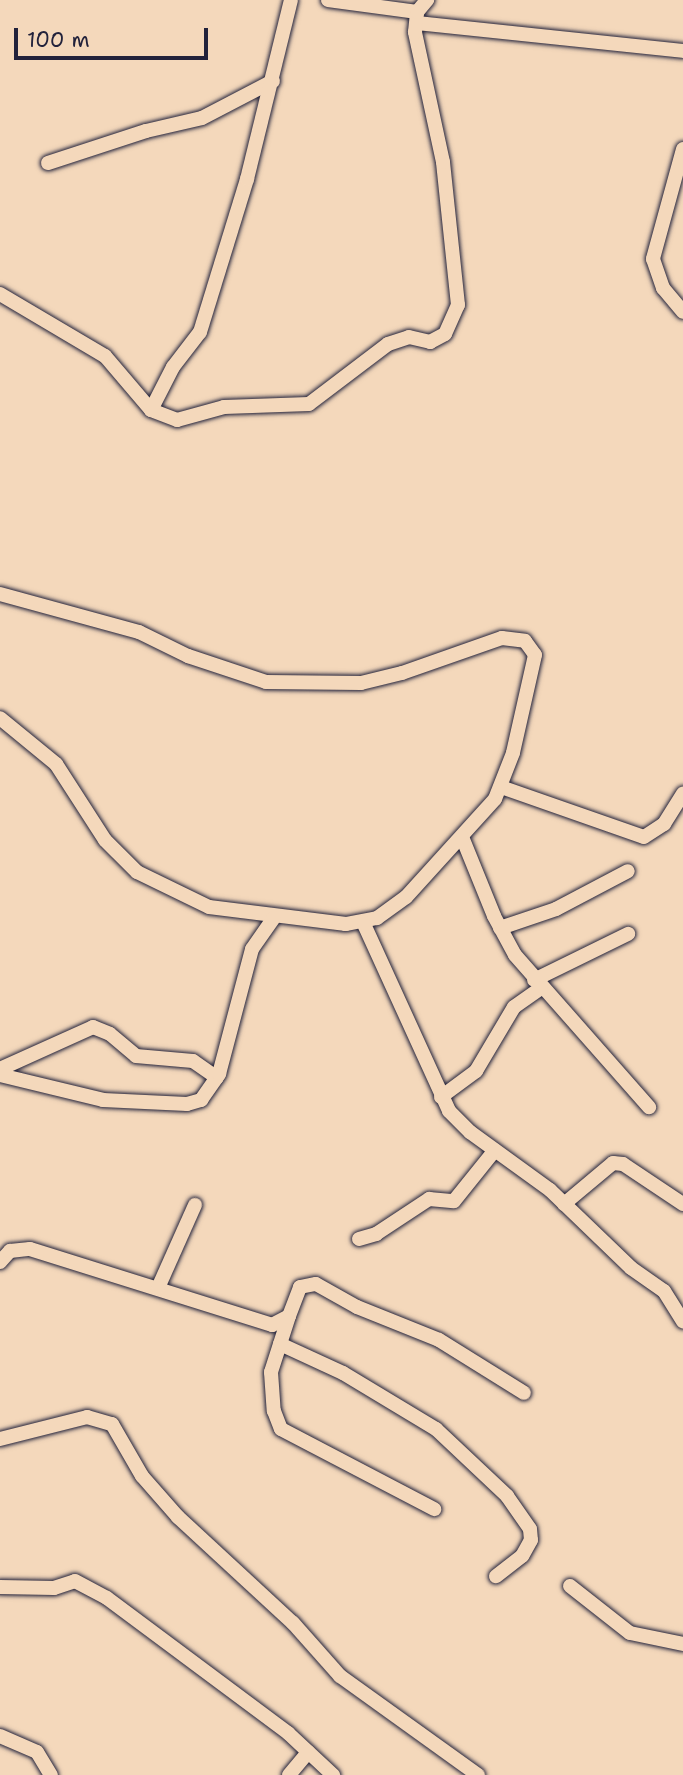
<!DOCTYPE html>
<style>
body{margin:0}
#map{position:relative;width:683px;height:1775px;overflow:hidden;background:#f4d8bb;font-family:"Shantell Sans",sans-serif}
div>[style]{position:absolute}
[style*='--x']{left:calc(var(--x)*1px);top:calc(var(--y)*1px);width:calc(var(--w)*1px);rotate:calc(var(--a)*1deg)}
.roads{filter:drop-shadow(0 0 2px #22223b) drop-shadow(0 0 2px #22223b)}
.minor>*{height:14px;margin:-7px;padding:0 7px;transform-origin:7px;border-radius:7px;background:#f4d8bb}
span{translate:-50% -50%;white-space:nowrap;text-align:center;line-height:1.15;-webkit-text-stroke:6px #f4d8bb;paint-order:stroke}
.scale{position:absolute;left:14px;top:28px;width:194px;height:32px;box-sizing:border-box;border:4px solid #22223b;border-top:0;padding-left:9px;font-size:21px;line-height:24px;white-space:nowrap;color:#22223b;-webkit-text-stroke:5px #f4d8bb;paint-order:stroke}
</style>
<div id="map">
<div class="roads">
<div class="minor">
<i style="--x:328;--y:0;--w:90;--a:7.7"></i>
<i style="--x:417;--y:23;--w:267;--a:6"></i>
<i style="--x:683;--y:149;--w:114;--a:105.3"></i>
<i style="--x:653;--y:259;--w:31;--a:71"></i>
<i style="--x:663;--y:288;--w:31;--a:50"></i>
<i style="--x:48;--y:163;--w:103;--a:-18.1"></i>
<i style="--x:146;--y:131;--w:57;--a:-13.1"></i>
<i style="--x:202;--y:118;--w:80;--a:-27.5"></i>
<i style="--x:0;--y:294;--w:122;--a:30.6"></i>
<i style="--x:105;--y:356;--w:71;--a:49.6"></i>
<i style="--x:151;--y:410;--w:28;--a:21"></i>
<i style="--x:177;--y:420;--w:49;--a:-15.5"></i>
<i style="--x:224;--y:407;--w:85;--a:-2"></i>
<i style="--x:309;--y:404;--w:99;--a:-37.2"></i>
<i style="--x:388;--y:344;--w:22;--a:-18"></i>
<i style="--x:409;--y:337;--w:22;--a:13"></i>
<i style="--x:430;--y:342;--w:17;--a:-28"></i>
<i style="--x:445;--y:334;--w:32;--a:-66"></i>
<i style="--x:458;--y:305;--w:144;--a:-96"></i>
<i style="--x:443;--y:162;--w:133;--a:-102.2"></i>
<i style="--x:415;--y:32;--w:20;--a:-84"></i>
<i style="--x:417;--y:12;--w:16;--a:-50"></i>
<i style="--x:151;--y:410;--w:48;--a:-62.9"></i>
<i style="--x:173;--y:367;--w:44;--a:-52.4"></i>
<i style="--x:200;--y:332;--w:160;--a:-72.9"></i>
<i style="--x:247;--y:179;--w:184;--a:-76.2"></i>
<i style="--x:0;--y:594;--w:144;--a:15.3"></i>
<i style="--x:139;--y:632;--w:55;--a:26.1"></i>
<i style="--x:188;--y:656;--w:82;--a:18.4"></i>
<i style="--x:266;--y:682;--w:95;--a:0.6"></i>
<i style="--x:361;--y:683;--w:42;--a:-13.7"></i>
<i style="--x:402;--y:673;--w:106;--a:-19.3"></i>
<i style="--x:502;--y:638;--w:23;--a:7"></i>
<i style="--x:525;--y:641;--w:17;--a:54"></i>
<i style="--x:535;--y:655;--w:100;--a:102.7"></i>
<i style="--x:513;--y:753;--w:49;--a:111.4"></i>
<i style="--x:495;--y:799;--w:132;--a:132.2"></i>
<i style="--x:406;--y:897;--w:36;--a:144"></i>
<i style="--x:377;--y:918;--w:32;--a:169"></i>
<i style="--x:346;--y:924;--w:138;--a:-172.9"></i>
<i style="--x:209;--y:907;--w:80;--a:-154.1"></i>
<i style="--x:137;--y:872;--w:45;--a:-135"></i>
<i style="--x:105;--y:840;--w:90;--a:-122.8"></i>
<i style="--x:56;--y:764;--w:72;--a:-140.6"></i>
<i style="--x:501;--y:787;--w:151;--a:19.3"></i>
<i style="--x:644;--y:837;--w:24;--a:-33"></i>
<i style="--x:664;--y:824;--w:36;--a:-58"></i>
<i style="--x:462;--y:837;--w:85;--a:67.9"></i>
<i style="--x:494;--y:916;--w:44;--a:61.7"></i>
<i style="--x:515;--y:955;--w:203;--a:48.6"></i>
<i style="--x:363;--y:922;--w:208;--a:65.5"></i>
<i style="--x:449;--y:1111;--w:30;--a:45"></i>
<i style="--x:470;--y:1132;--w:99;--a:35.9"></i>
<i style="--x:550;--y:1190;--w:112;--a:43.9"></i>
<i style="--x:631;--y:1268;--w:40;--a:34.9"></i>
<i style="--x:664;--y:1291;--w:36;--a:58"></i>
<i style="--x:500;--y:928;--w:59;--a:-18.7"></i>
<i style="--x:556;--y:909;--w:81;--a:-27.8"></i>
<i style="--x:534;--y:980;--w:105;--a:-26.1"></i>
<i style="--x:0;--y:1069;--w:102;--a:-24.3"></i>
<i style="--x:93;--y:1027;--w:18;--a:22"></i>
<i style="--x:110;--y:1034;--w:34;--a:40"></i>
<i style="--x:136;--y:1056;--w:57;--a:5"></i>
<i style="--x:193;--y:1061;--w:29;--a:35"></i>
<i style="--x:0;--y:1075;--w:106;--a:13.6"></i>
<i style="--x:103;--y:1100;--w:84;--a:2.7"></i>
<i style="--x:187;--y:1104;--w:15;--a:-16"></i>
<i style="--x:201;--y:1100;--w:32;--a:-55"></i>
<i style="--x:219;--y:1074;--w:129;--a:-75.2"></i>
<i style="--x:252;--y:949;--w:38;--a:-55"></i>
<i style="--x:441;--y:1097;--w:44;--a:-36.6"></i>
<i style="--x:476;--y:1071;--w:74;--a:-59.3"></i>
<i style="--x:514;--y:1007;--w:33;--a:-35"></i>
<i style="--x:564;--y:1204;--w:64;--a:-39.9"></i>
<i style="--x:613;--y:1163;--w:10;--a:6"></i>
<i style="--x:623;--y:1164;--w:72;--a:33.7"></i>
<i style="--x:359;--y:1239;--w:18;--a:-16"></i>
<i style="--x:376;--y:1234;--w:64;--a:-33.4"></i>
<i style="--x:429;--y:1199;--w:25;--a:5"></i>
<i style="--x:454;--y:1201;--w:65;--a:-51.2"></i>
<i style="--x:0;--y:1262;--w:15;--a:-48"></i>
<i style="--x:10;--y:1251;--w:20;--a:-6"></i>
<i style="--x:30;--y:1249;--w:254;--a:17.4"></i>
<i style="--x:272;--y:1325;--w:19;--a:-28"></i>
<i style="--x:289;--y:1316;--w:31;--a:-69"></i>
<i style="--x:300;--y:1287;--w:16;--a:-11"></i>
<i style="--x:316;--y:1284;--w:47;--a:29.3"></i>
<i style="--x:357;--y:1307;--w:88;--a:21.9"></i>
<i style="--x:439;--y:1340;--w:100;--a:31.9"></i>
<i style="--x:158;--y:1288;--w:91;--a:-66"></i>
<i style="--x:289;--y:1316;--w:59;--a:107.8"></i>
<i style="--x:271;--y:1372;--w:39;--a:86"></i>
<i style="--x:274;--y:1411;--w:19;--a:69"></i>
<i style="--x:281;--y:1429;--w:173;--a:27.6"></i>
<i style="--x:280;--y:1344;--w:69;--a:24.7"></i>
<i style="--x:343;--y:1373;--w:109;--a:31.1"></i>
<i style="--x:436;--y:1429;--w:98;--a:43.3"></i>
<i style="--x:507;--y:1496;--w:40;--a:55.1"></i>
<i style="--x:530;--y:1529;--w:11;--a:85"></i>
<i style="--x:531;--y:1540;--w:18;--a:119"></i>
<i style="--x:522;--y:1556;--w:33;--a:142"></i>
<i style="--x:0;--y:1439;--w:90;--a:-14.2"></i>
<i style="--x:87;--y:1417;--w:26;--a:16"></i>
<i style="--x:112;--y:1424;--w:60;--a:60"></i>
<i style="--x:142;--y:1476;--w:55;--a:48.7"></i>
<i style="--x:178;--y:1517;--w:156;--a:42.7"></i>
<i style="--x:293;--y:1623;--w:71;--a:48.4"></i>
<i style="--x:340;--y:1676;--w:170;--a:35.7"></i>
<i style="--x:570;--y:1586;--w:76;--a:38.1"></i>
<i style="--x:630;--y:1633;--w:54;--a:11.7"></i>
<i style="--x:0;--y:1587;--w:54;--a:1.1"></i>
<i style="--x:54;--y:1588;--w:22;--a:-18"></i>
<i style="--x:75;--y:1581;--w:36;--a:28"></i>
<i style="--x:107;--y:1598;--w:226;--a:36.7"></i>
<i style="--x:288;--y:1733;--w:62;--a:43"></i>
<i style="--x:0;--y:1736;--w:40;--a:23.4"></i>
<i style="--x:37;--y:1752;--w:27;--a:59"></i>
<i style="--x:289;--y:1775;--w:30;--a:-50"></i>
</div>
</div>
<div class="scale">100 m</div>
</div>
